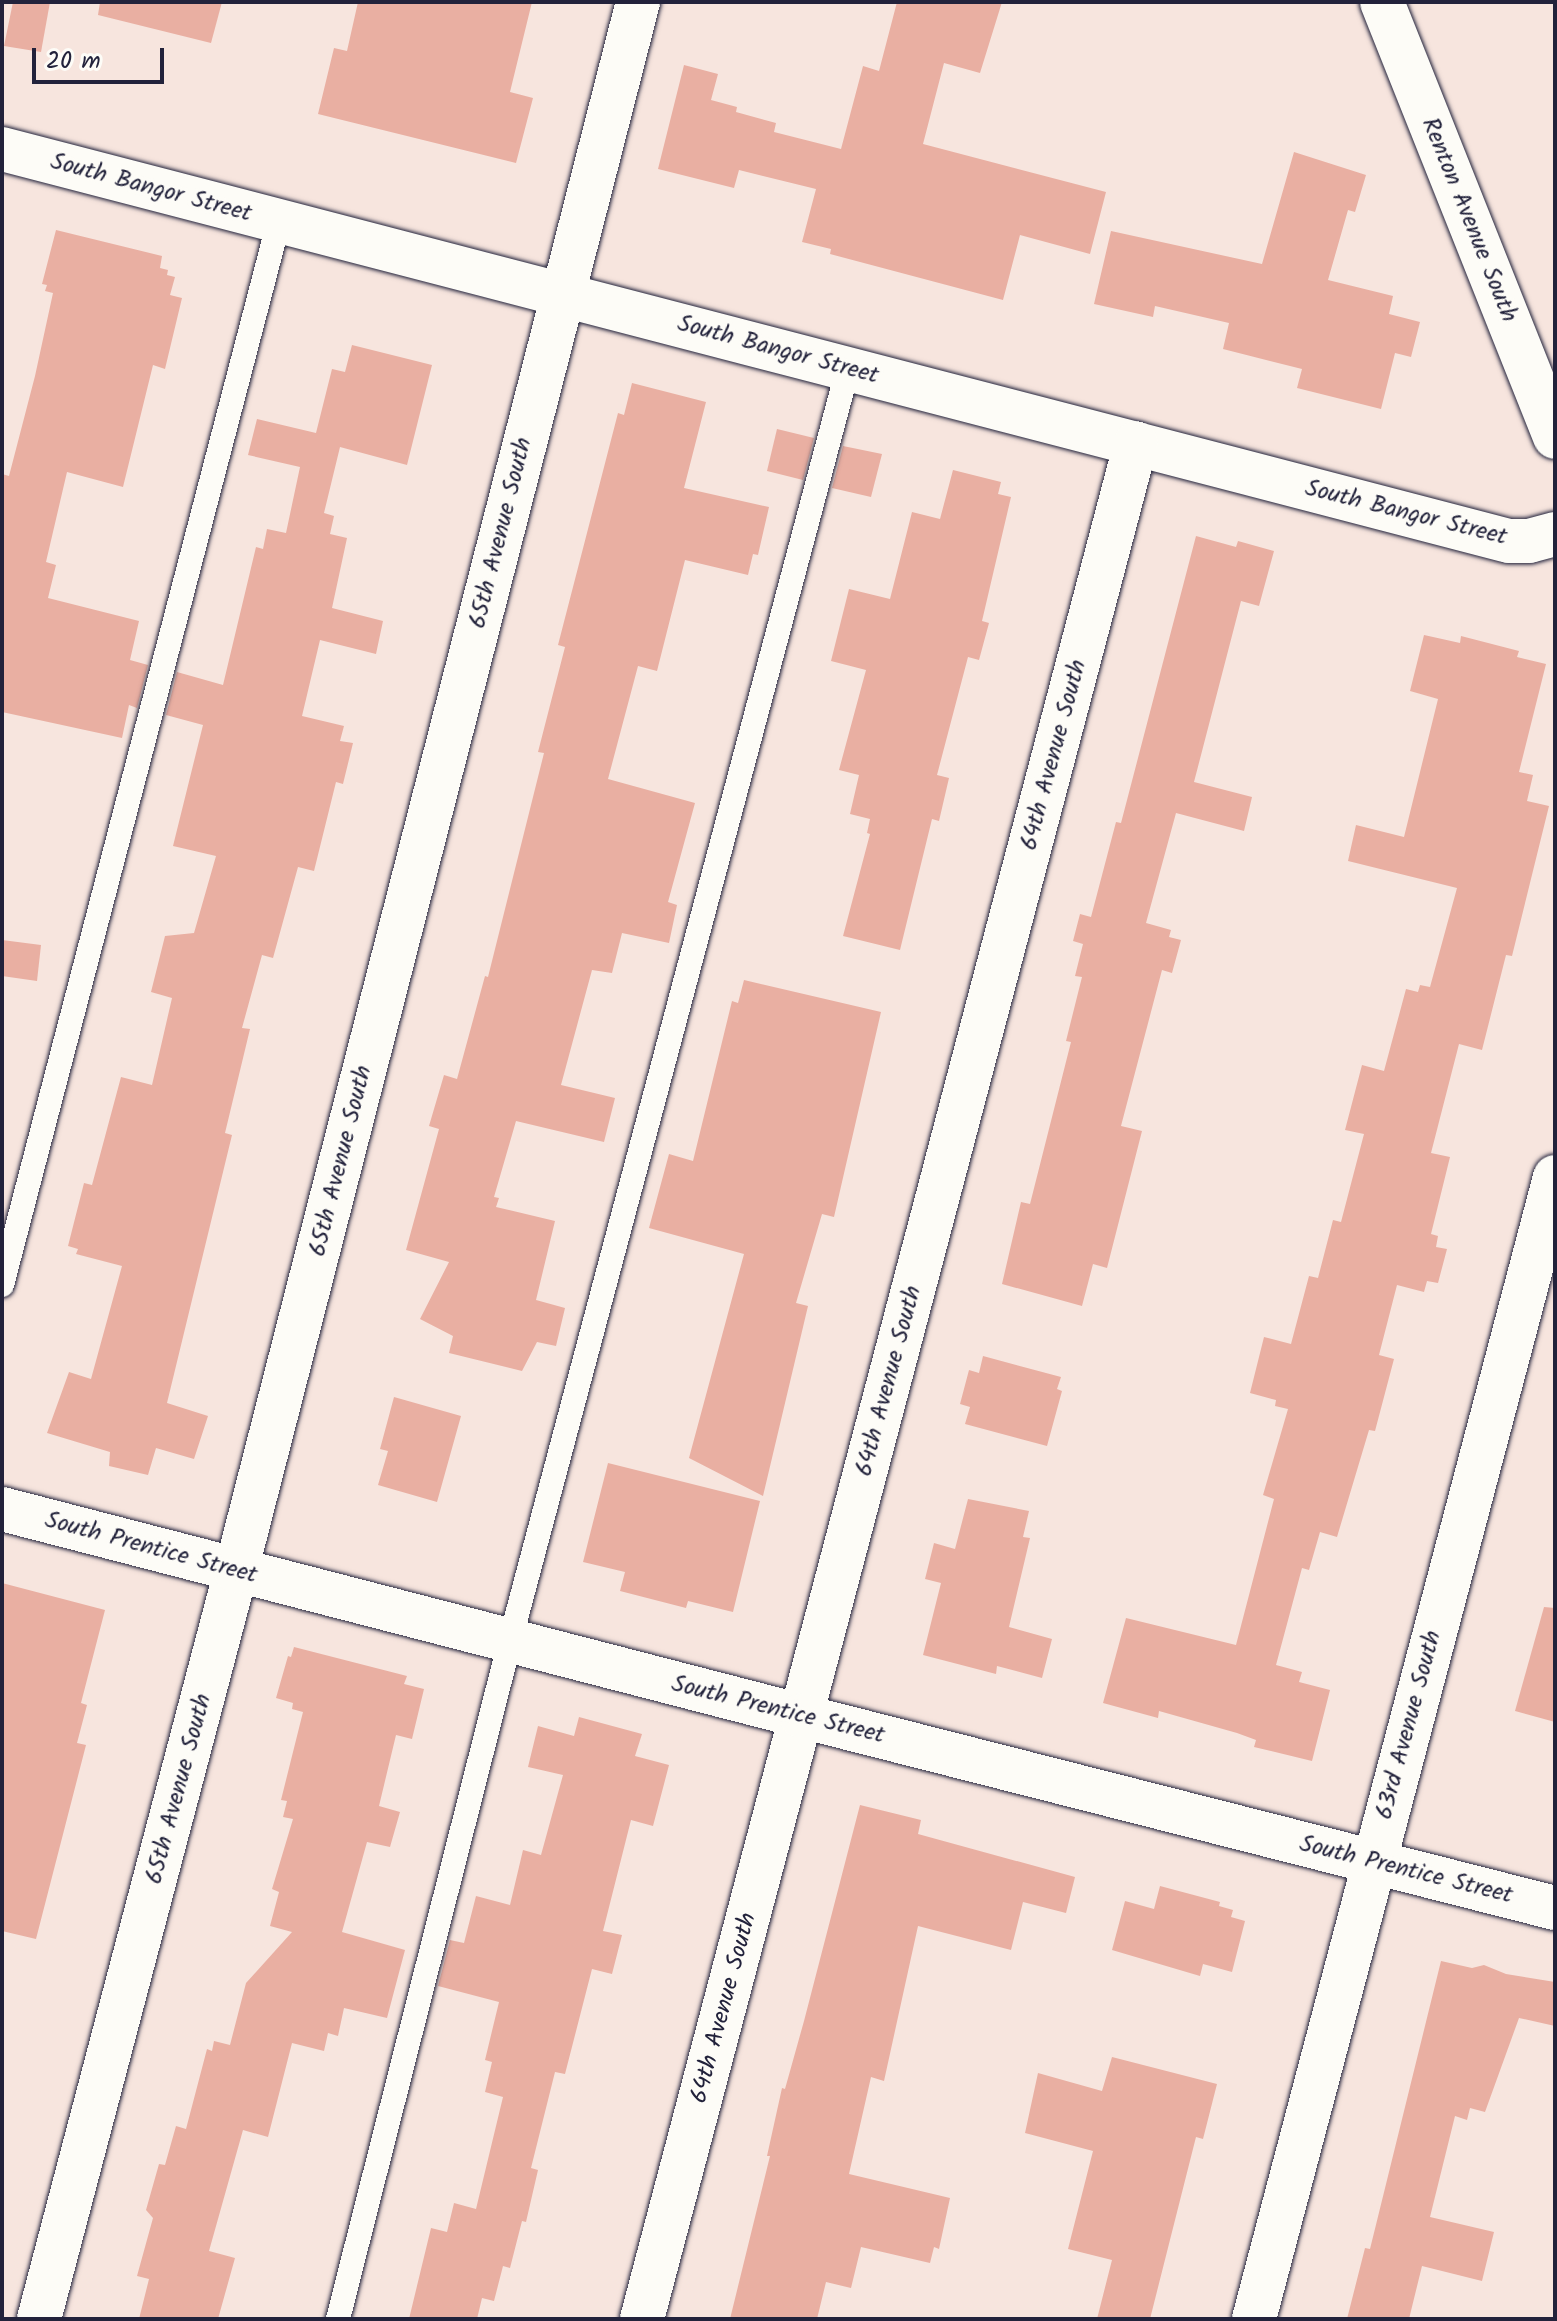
<!DOCTYPE html>
<style>
body{margin:0}
#map{position:relative;width:1557px;height:2321px;overflow:hidden;background:#f7e5de;font-family:Kalam,sans-serif}
div>[style]{position:absolute}
[style*='--x']{left:calc(var(--x)*1px);top:calc(var(--y)*1px);width:calc(var(--w)*1px);rotate:calc(var(--a)*1deg)}
.building>*{inset:0;background:#e9afa2}
.roads{filter:drop-shadow(0 0 2px #22223b) drop-shadow(0 0 2px #22223b)}
.lane>*{height:24px;margin:-12px;padding:0 12px;transform-origin:12px;border-radius:12px;background:#fdfcf7}
.street>*{height:44px;margin:-22px;padding:0 22px;transform-origin:22px;border-radius:22px;background:#fdfcf7}
.secondary>*{height:44px;margin:-22px;padding:0 22px;transform-origin:22px;border-radius:22px;background:#fdfcf7}
span{translate:-50% -50%;white-space:nowrap;text-align:center;line-height:1.15;-webkit-text-stroke:7px #fdfcf7;paint-order:stroke}
.street-label{font-size:24px;color:#22223b}
.frame{position:absolute;inset:0;border:4px solid #22223b;pointer-events:none}
.scale{position:absolute;left:32px;top:48px;width:132px;height:36px;box-sizing:border-box;border:4px solid #22223b;border-top:0;padding-left:10px;font-size:24px;line-height:28px;white-space:nowrap;color:#22223b;-webkit-text-stroke:6px #fdfcf7;paint-order:stroke}
</style>
<div id="map">
<div class="building">
<i style="clip-path:polygon(13px 2px,50px 2px,41px 52px,4px 46px)"></i>
<i style="clip-path:polygon(100px 2px,222px 2px,211px 43px,98px 15px)"></i>
<i style="clip-path:polygon(358px 2px,532px 2px,510px 92px,533px 98px,516px 163px,318px 114px,334px 48px,347px 51px)"></i>
<i style="clip-path:polygon(897px 2px,1002px 2px,980px 73px,944px 63px,923px 144px,1106px 192px,1090px 254px,1020px 235px,1003px 300px,830px 254px,831px 249px,802px 242px,816px 189px,739px 170px,734px 188px,658px 169px,684px 65px,718px 74px,711px 100px,737px 107px,736px 112px,776px 123px,774px 132px,841px 149px,863px 66px,879px 71px)"></i>
<i style="clip-path:polygon(1294px 152px,1366px 175px,1355px 212px,1348px 210px,1328px 280px,1393px 296px,1389px 314px,1420px 322px,1411px 357px,1395px 353px,1381px 409px,1297px 388px,1302px 369px,1223px 349px,1229px 323px,1155px 306px,1153px 317px,1094px 304px,1111px 231px,1262px 264px)"></i>
<i style="clip-path:polygon(56px 230px,162px 256px,160px 268px,168px 270px,167px 275px,175px 277px,170px 295px,182px 298px,165px 369px,153px 365px,123px 487px,67px 472px,46px 562px,56px 565px,48px 598px,139px 621px,130px 660px,148px 665px,137px 708px,129px 705px,122px 738px,2px 712px,2px 474px,9px 476px,35px 376px,53px 293px,45px 291px,47px 285px,42px 284px)"></i>
<i style="clip-path:polygon(352px 345px,432px 365px,407px 465px,340px 447px,324px 513px,334px 516px,330px 534px,347px 538px,332px 608px,383px 621px,376px 654px,320px 640px,302px 716px,344px 726px,340px 741px,353px 743px,343px 784px,336px 782px,314px 871px,298px 867px,273px 958px,262px 955px,242px 1028px,250px 1029px,225px 1133px,232px 1135px,167px 1403px,208px 1416px,194px 1459px,156px 1448px,148px 1475px,109px 1466px,110px 1452px,47px 1433px,69px 1372px,91px 1379px,122px 1266px,76px 1254px,78px 1249px,68px 1246px,84px 1183px,92px 1185px,121px 1077px,152px 1085px,172px 998px,151px 992px,165px 936px,194px 933px,216px 856px,173px 846px,203px 725px,166px 715px,177px 672px,223px 685px,256px 547px,263px 549px,267px 529px,286px 533px,300px 467px,248px 455px,257px 419px,316px 433px,332px 369px,345px 372px)"></i>
<i style="clip-path:polygon(632px 383px,706px 402px,684px 488px,769px 507px,758px 555px,753px 554px,748px 575px,685px 560px,657px 671px,638px 666px,608px 779px,695px 803px,668px 902px,677px 905px,669px 943px,622px 933px,612px 973px,592px 970px,561px 1085px,615px 1098px,604px 1142px,516px 1121px,494px 1197px,499px 1198px,496px 1207px,555px 1221px,536px 1300px,565px 1308px,556px 1346px,537px 1342px,522px 1371px,449px 1353px,453px 1336px,420px 1319px,449px 1262px,406px 1250px,439px 1129px,429px 1126px,444px 1075px,457px 1079px,485px 976px,488px 977px,544px 753px,538px 752px,565px 647px,558px 645px,618px 413px,624px 415px)"></i>
<i style="clip-path:polygon(777px 429px,814px 438px,803px 480px,767px 471px)"></i>
<i style="clip-path:polygon(843px 446px,882px 454px,871px 497px,832px 488px)"></i>
<i style="clip-path:polygon(953px 470px,1001px 482px,998px 494px,1011px 497px,982px 621px,989px 623px,979px 660px,968px 657px,937px 775px,949px 778px,939px 821px,932px 819px,900px 950px,843px 936px,870px 834px,867px 833px,870px 819px,850px 814px,859px 775px,839px 770px,866px 670px,831px 661px,849px 589px,890px 599px,912px 512px,940px 519px)"></i>
<i style="clip-path:polygon(1196px 536px,1236px 547px,1238px 541px,1274px 551px,1259px 606px,1241px 601px,1194px 782px,1252px 797px,1244px 831px,1176px 813px,1146px 923px,1171px 930px,1169px 937px,1181px 940px,1172px 973px,1162px 970px,1121px 1126px,1142px 1131px,1107px 1268px,1093px 1264px,1082px 1306px,1002px 1284px,1021px 1202px,1030px 1204px,1071px 1042px,1066px 1041px,1082px 977px,1075px 976px,1083px 944px,1073px 941px,1080px 914px,1091px 917px,1116px 822px,1121px 823px)"></i>
<i style="clip-path:polygon(1424px 635px,1460px 643px,1461px 636px,1519px 651px,1517px 657px,1546px 664px,1519px 772px,1533px 775px,1527px 801px,1549px 806px,1512px 956px,1506px 955px,1482px 1050px,1459px 1044px,1431px 1153px,1450px 1157px,1431px 1234px,1438px 1236px,1436px 1247px,1447px 1249px,1438px 1283px,1427px 1281px,1424px 1292px,1397px 1285px,1379px 1355px,1394px 1359px,1375px 1431px,1369px 1430px,1337px 1537px,1320px 1532px,1309px 1570px,1302px 1568px,1276px 1665px,1302px 1672px,1299px 1682px,1330px 1690px,1312px 1761px,1254px 1747px,1256px 1740px,1237px 1733px,1159px 1711px,1158px 1718px,1103px 1703px,1126px 1618px,1236px 1645px,1274px 1499px,1263px 1495px,1288px 1409px,1275px 1406px,1276px 1400px,1250px 1393px,1264px 1337px,1291px 1344px,1309px 1276px,1318px 1278px,1333px 1220px,1341px 1222px,1364px 1134px,1345px 1130px,1362px 1065px,1384px 1071px,1406px 989px,1418px 992px,1420px 985px,1430px 987px,1457px 888px,1348px 861px,1356px 825px,1404px 837px,1438px 699px,1410px 691px)"></i>
<i style="clip-path:polygon(2px 940px,41px 945px,37px 981px,2px 976px)"></i>
<i style="clip-path:polygon(744px 980px,881px 1012px,834px 1217px,822px 1214px,796px 1303px,808px 1306px,763px 1496px,689px 1458px,744px 1254px,649px 1228px,669px 1154px,693px 1161px,732px 1001px,738px 1003px)"></i>
<i style="clip-path:polygon(983px 1356px,1061px 1377px,1057px 1389px,1062px 1391px,1047px 1446px,965px 1424px,970px 1407px,960px 1404px,969px 1370px,979px 1373px)"></i>
<i style="clip-path:polygon(394px 1397px,461px 1416px,437px 1502px,378px 1485px,388px 1451px,380px 1449px)"></i>
<i style="clip-path:polygon(608px 1463px,760px 1501px,733px 1612px,688px 1601px,686px 1608px,620px 1591px,625px 1572px,583px 1562px)"></i>
<i style="clip-path:polygon(968px 1499px,1029px 1511px,1023px 1537px,1030px 1538px,1009px 1627px,1052px 1639px,1042px 1678px,997px 1666px,996px 1674px,923px 1655px,941px 1583px,925px 1579px,934px 1543px,955px 1549px)"></i>
<i style="clip-path:polygon(2px 1583px,105px 1610px,81px 1703px,87px 1705px,77px 1743px,86px 1745px,36px 1939px,2px 1931px)"></i>
<i style="clip-path:polygon(1544px 1607px,1555px 1608px,1555px 1722px,1515px 1711px)"></i>
<i style="clip-path:polygon(294px 1647px,407px 1676px,404px 1684px,424px 1689px,412px 1739px,396px 1735px,379px 1806px,400px 1812px,390px 1847px,367px 1842px,342px 1932px,405px 1950px,387px 2018px,344px 2008px,338px 2036px,328px 2033px,324px 2051px,292px 2043px,268px 2137px,243px 2130px,209px 2251px,235px 2258px,218px 2319px,139px 2319px,149px 2279px,137px 2276px,153px 2218px,146px 2210px,159px 2164px,165px 2165px,176px 2126px,186px 2129px,207px 2049px,212px 2051px,214px 2041px,230px 2045px,246px 1983px,292px 1932px,270px 1926px,279px 1892px,272px 1889px,293px 1819px,283px 1817px,287px 1801px,281px 1800px,303px 1712px,292px 1709px,293px 1703px,276px 1698px,288px 1656px,291px 1657px)"></i>
<i style="clip-path:polygon(579px 1717px,642px 1734px,635px 1756px,669px 1765px,653px 1826px,631px 1820px,603px 1931px,622px 1935px,612px 1974px,592px 1969px,565px 2074px,555px 2072px,531px 2168px,538px 2170px,526px 2222px,522px 2221px,510px 2268px,503px 2266px,494px 2301px,482px 2298px,477px 2319px,409px 2319px,431px 2228px,447px 2232px,454px 2203px,476px 2209px,503px 2097px,485px 2092px,492px 2062px,485px 2060px,499px 2002px,438px 1986px,450px 1940px,464px 1943px,476px 1896px,510px 1905px,523px 1850px,541px 1855px,563px 1775px,528px 1767px,538px 1726px,574px 1736px)"></i>
<i style="clip-path:polygon(860px 1805px,921px 1820px,918px 1834px,1075px 1877px,1066px 1913px,1023px 1902px,1011px 1950px,918px 1926px,884px 2081px,871px 2077px,849px 2174px,950px 2198px,939px 2249px,934px 2247px,930px 2263px,861px 2247px,851px 2288px,826px 2282px,817px 2319px,730px 2319px,770px 2156px,767px 2156px,782px 2088px,785px 2089px,804px 2021px)"></i>
<i style="clip-path:polygon(1160px 1886px,1220px 1902px,1219px 1906px,1233px 1910px,1231px 1917px,1245px 1921px,1232px 1972px,1203px 1964px,1200px 1976px,1112px 1950px,1125px 1901px,1154px 1909px)"></i>
<i style="clip-path:polygon(1441px 1961px,1472px 1968px,1484px 1965px,1506px 1974px,1555px 1982px,1555px 2026px,1519px 2018px,1485px 2112px,1470px 2108px,1467px 2120px,1455px 2116px,1430px 2217px,1494px 2232px,1482px 2281px,1422px 2266px,1409px 2319px,1347px 2319px,1365px 2248px,1370px 2249px)"></i>
<i style="clip-path:polygon(1112px 2057px,1217px 2084px,1203px 2139px,1196px 2137px,1150px 2319px,1097px 2319px,1112px 2260px,1068px 2249px,1093px 2151px,1025px 2133px,1038px 2073px,1102px 2091px)"></i>
</div>
<div class="roads">
<div class="lane">
<i style="--x:2;--y:1285;--w:1099;--a:-75.41"></i>
<i style="--x:338;--y:2319;--w:699;--a:-75.77"></i>
<i style="--x:510;--y:1641;--w:1317;--a:-75.13"></i>
</div>
<div class="street">
<i style="--x:2;--y:149;--w:1557;--a:14.58"></i>
<i style="--x:1509;--y:541;--w:20;--a:0"></i>
<i style="--x:1529;--y:541;--w:27;--a:-15"></i>
<i style="--x:2;--y:1509;--w:825;--a:14.52"></i>
<i style="--x:801;--y:1716;--w:1316;--a:-75.26"></i>
<i style="--x:39;--y:2319;--w:774;--a:-75.25"></i>
<i style="--x:236;--y:1571;--w:1620;--a:-75.63"></i>
<i style="--x:1254;--y:2319;--w:1181;--a:-75.23"></i>
</div>
<div class="secondary">
<i style="--x:1382;--y:2;--w:468;--a:68.3"></i>
<i style="--x:642;--y:2319;--w:624;--a:-75.23"></i>
<i style="--x:801;--y:1716;--w:778;--a:14.29"></i>
</div>
</div>
<div class="street-label">
<span style="left:151px;top:188px;rotate:15deg">South Bangor Street</span>
<span style="left:1469px;top:220px;rotate:68deg">Renton Avenue South</span>
<span style="left:778px;top:350px;rotate:15deg">South Bangor Street</span>
<span style="left:1406px;top:513px;rotate:14deg">South Bangor Street</span>
<span style="left:501px;top:533px;rotate:-76deg">65th Avenue South</span>
<span style="left:1054px;top:755px;rotate:-75deg">64th Avenue South</span>
<span style="left:341px;top:1161px;rotate:-76deg">65th Avenue South</span>
<span style="left:889px;top:1381px;rotate:-75deg">64th Avenue South</span>
<span style="left:151px;top:1548px;rotate:15deg">South Prentice Street</span>
<span style="left:778px;top:1710px;rotate:14deg">South Prentice Street</span>
<span style="left:1409px;top:1725px;rotate:-75deg">63rd Avenue South</span>
<span style="left:179px;top:1789px;rotate:-75deg">65th Avenue South</span>
<span style="left:1406px;top:1870px;rotate:14deg">South Prentice Street</span>
<span style="left:724px;top:2008px;rotate:-75deg">64th Avenue South</span>
</div>
<div class="frame"></div>
<div class="scale">20 m</div>
</div>
